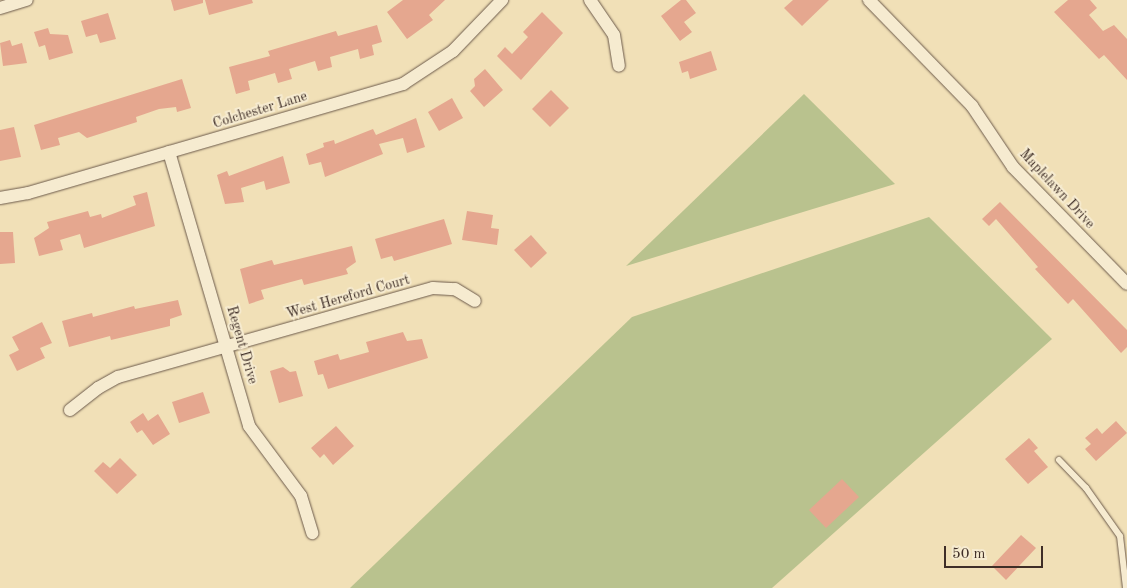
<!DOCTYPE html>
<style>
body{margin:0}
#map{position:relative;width:1127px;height:588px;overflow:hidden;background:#f1e0b7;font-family:"Old Standard TT",serif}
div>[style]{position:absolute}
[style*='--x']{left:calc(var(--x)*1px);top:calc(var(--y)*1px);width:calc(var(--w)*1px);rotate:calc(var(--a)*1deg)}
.green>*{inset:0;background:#b9c28e}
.building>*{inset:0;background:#e5a78f}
.roads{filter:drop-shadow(0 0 1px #6c5a4b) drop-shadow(0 0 1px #6c5a4b)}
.lane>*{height:6px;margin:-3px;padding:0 3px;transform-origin:3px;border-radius:3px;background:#f6ebd0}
.street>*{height:12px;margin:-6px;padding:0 6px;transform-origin:6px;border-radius:6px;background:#f6ebd0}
span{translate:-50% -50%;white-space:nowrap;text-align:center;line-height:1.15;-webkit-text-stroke:4px #f6ebd0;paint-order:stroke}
.street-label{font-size:14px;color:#3f2e27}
.scale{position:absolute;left:944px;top:546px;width:99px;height:22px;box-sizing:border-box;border:2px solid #3f2e27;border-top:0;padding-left:6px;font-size:15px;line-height:18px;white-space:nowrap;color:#3f2e27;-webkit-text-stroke:4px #f6ebd0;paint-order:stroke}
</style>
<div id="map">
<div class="green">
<i style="clip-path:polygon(804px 94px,895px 184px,626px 266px)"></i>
<i style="clip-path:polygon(929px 217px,1052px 339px,772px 588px,350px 588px,632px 317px)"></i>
</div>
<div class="building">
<i style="clip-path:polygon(171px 0,203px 0,203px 3px,174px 11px)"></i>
<i style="clip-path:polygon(205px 0,252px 0,253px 3px,209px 15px)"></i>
<i style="clip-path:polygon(403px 0,445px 0,429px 15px,433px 20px,407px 39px,387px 12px)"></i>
<i style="clip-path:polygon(681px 0,686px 0,696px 13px,684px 22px,692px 32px,680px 41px,661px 16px)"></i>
<i style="clip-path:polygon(793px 0,829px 0,802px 26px,784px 8px)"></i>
<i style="clip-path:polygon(1068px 0,1090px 0,1097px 8px,1089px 15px,1103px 31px,1114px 25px,1127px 39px,1127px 80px,1104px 55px,1099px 59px,1054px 12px)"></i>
<i style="clip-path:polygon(542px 12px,563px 33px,521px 80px,497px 56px,505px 47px,512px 54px,528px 37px,523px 32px)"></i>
<i style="clip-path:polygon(108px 13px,116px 39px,100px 43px,97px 34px,86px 37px,81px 21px)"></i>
<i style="clip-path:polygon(377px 25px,382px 42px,372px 45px,374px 55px,360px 59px,358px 49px,330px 57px,332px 67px,318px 71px,315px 61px,289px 69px,292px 79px,278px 83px,275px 73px,248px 81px,250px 90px,236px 94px,229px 67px,270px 56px,268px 51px,336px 31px,338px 36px)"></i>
<i style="clip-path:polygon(48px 28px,50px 34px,68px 35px,73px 53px,49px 60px,45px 45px,39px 47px,34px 32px)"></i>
<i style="clip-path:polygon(10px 40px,12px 46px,22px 43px,27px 63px,3px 66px,0 43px)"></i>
<i style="clip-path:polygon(711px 51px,717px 70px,690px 79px,688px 71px,682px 73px,679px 62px)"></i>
<i style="clip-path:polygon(485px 69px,503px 90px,484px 107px,470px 91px,475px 86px,474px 79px)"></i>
<i style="clip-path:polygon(182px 79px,191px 108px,177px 112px,176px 107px,159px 109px,136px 117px,137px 122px,87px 138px,79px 132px,58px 138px,60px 145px,41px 150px,34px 125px)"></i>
<i style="clip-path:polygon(551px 90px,569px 108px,550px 127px,532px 109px)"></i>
<i style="clip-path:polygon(452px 98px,463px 118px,439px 131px,428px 112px)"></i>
<i style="clip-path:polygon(416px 118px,425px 147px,407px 153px,403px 138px,379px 144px,383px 154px,325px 177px,321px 162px,309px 165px,306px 154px,324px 147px,323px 143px,334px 140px,335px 144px,373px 129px,376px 135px)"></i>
<i style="clip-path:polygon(14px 127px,21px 157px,0 161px,0 130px)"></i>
<i style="clip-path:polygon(283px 156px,290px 183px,266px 190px,264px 181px,241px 188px,244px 202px,225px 204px,217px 175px,227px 171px,229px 176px)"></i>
<i style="clip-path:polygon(147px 192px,155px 226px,84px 248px,80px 234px,60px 240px,63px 250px,39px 256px,34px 238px,49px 228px,47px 222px,88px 211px,90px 217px,101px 214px,102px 218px,136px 205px,133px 196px)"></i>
<i style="clip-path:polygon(1000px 202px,1127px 330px,1127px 347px,1121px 353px,1073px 299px,1068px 304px,1035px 269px,1038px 267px,996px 219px,989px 226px,982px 219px)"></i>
<i style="clip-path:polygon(467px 211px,493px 215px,491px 228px,499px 229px,497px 245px,462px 240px)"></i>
<i style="clip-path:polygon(444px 219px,452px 244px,394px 261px,392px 256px,381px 259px,375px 239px)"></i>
<i style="clip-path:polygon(0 232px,13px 232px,15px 263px,0 264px)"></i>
<i style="clip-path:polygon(531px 235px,547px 253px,531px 268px,514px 250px)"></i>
<i style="clip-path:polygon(352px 246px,356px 262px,346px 269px,348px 274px,304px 285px,302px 279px,261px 290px,264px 299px,249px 304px,240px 269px,272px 260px,274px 265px)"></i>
<i style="clip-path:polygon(178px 300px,182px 315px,170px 319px,170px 326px,111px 340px,110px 336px,69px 347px,62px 321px,92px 313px,93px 317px,134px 306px,135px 309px)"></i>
<i style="clip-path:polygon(42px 322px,52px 343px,40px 348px,45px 358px,17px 371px,9px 355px,19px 350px,12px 337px)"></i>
<i style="clip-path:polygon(403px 332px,407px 341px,422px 339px,428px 358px,328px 389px,323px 374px,318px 375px,314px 361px,338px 354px,340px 360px,369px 352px,366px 342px)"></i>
<i style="clip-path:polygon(283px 367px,290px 372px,296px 371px,303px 396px,279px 403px,270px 371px)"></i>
<i style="clip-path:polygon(203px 392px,210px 413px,179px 423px,172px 402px)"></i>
<i style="clip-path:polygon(143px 413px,148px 421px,158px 414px,170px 434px,153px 445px,142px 430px,137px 433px,130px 422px)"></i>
<i style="clip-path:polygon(1116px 421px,1127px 433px,1096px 461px,1085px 449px,1091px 444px,1085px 438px,1097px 428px,1102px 434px)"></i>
<i style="clip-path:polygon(336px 426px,354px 446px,333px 465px,324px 454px,320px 458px,311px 448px)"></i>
<i style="clip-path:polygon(1029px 438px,1038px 448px,1034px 451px,1048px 467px,1028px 484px,1005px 459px)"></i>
<i style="clip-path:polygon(120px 458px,137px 475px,117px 494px,94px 471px,103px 462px,110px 468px)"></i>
<i style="clip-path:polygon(842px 479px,859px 497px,826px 528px,809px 510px)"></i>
<i style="clip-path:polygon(1021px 535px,1036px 548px,1006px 580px,992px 566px)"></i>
</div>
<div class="roads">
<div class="lane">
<i style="--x:1059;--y:460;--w:39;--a:46"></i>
<i style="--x:1086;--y:488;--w:59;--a:54.7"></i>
<i style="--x:1120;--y:536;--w:52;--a:83.4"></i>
</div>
<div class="street">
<i style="--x:590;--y:0;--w:42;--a:55.6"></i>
<i style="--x:614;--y:35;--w:31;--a:81"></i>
<i style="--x:869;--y:0;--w:148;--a:45.8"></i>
<i style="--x:972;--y:106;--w:73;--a:56.1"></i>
<i style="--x:1013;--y:167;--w:163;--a:45.7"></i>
<i style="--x:0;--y:8;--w:28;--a:-17"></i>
<i style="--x:169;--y:152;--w:285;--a:73.7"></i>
<i style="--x:249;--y:426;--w:87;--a:53.4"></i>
<i style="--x:301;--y:496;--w:39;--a:73"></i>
<i style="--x:0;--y:198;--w:28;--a:-10"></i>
<i style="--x:28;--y:193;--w:391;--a:-16.2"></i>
<i style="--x:403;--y:84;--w:60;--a:-33.4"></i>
<i style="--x:453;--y:51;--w:71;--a:-46.1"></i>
<i style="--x:70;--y:410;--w:36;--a:-38"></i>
<i style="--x:98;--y:388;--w:23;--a:-29"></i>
<i style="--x:118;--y:377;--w:327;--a:-15.8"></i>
<i style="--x:433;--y:288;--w:22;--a:3"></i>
<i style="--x:455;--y:289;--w:23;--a:31"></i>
</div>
</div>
<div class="street-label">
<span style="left:260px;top:110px;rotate:-17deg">Colchester Lane</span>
<span style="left:1057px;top:189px;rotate:47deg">Maplelawn Drive</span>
<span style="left:348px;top:297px;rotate:-16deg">West Hereford Court</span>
<span style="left:242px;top:345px;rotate:74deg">Regent Drive</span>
</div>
<div class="scale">50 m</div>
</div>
